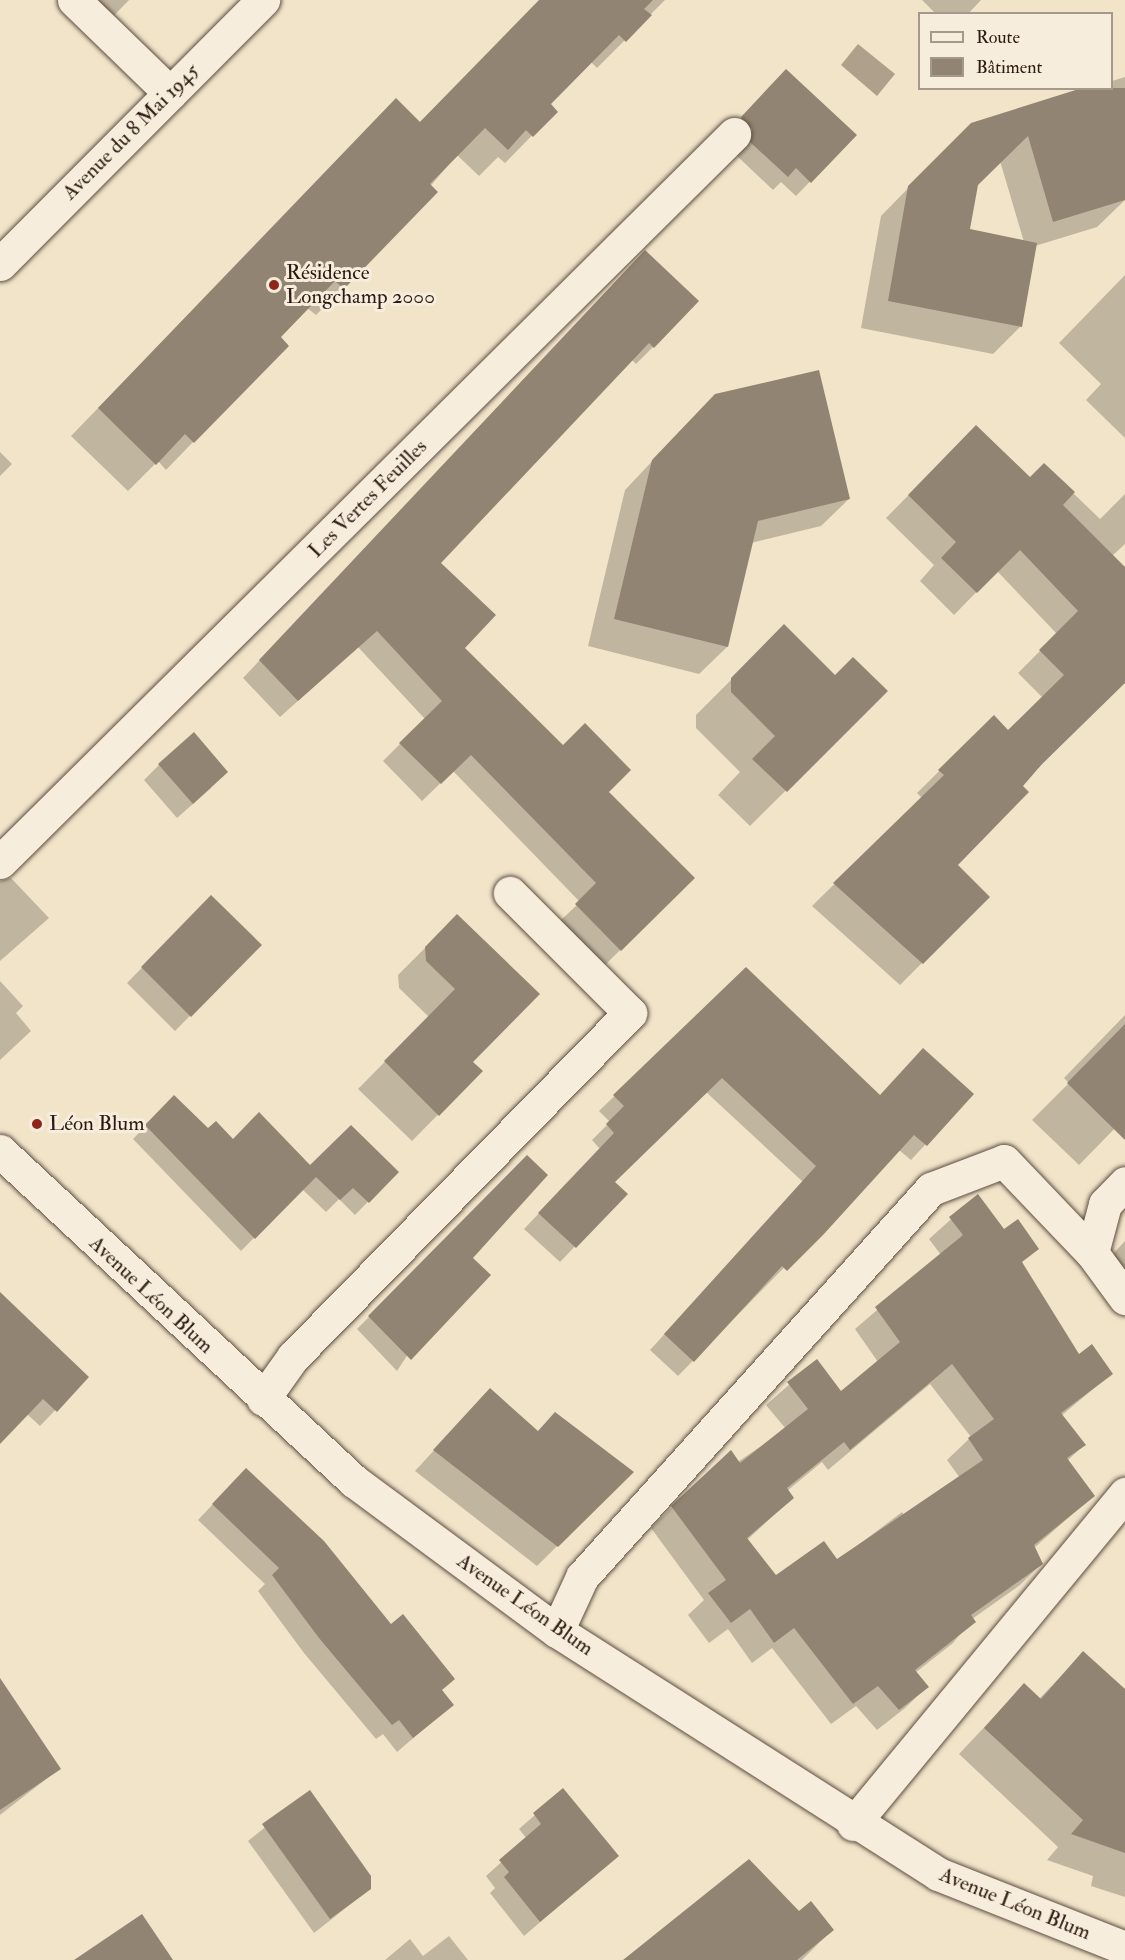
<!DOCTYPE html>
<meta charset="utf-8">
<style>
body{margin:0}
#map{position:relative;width:1125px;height:1960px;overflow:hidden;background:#f1e4c9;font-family:"IM FELL Double Pica",serif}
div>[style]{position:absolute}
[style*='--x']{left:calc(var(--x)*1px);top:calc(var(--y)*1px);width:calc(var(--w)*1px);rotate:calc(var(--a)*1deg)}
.water>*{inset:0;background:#aea08b}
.shadow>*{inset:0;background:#0003}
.building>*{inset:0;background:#928472}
.roads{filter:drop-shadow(0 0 2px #5d4d40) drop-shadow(0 0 2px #5d4d40)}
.street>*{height:33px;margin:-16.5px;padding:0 16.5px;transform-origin:16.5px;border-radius:16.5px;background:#f6eddc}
.secondary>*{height:33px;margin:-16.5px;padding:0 16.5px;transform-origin:16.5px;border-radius:16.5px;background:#f6eddc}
.dots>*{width:16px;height:16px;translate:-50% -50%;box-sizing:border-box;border:3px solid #f6eddc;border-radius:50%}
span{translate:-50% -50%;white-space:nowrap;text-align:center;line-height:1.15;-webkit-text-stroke:6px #f6eddc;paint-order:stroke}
.street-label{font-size:21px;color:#2c1b13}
.poi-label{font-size:21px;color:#2c1b13}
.left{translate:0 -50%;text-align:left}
.legend{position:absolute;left:918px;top:12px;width:195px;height:78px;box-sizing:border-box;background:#f6eddc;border:2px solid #a5998c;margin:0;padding:8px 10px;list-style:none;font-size:18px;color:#2c1b13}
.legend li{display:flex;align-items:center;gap:12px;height:30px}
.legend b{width:30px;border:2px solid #a5998c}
</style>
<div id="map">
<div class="water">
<i style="clip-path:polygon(858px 44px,895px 74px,877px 96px,841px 65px)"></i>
</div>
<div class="shadow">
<i style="clip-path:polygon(65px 0,129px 0,98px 32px)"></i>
<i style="clip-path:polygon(540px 0,665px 0,597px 68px,591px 62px,549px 104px,556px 111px,505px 163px,498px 157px,479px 176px,457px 155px,343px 288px,316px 315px,307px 308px,279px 337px,193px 442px,166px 470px,158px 461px,128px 491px,71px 436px,369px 128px,419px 123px)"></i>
<i style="clip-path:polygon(922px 0,981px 0,968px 14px,936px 14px)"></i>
<i style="clip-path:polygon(evenodd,1125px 77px,1125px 200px,1097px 227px,1035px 246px,1021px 326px,993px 354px,861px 328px,881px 216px,971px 124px,1112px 88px,1112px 81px,1125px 77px,1000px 161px,1024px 242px,968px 230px,977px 184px,1000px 161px)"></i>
<i style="clip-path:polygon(772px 85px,855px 135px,796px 196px,781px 182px,773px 190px,737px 156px,738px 143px,728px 132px)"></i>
<i style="clip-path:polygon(628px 269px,653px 347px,636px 364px,632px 360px,439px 563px,463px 648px,693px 878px,603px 967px,559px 922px,580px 902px,453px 771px,422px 801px,383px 761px,425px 719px,358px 647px,280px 717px,243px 678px)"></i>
<i style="clip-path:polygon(1125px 275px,1125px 438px,1086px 400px,1101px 384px,1059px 343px)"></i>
<i style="clip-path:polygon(688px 423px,849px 499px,821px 526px,751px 543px,727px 647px,699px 674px,588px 646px,625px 490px)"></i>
<i style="clip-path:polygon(954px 449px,1030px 479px,1044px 465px,1100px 519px,1125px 494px,1125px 544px,1112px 556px,1125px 569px,1125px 682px,1020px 786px,956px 865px,988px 897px,900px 985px,812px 906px,922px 798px,917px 793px,994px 717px,1008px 732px,1043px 698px,1018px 673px,1057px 634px,997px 571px,954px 615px,920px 581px,934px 565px,886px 518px)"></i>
<i style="clip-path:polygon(0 452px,12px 464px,0 476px)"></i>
<i style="clip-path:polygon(784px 627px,835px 677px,886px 691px,750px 826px,718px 795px,740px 772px,696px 728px,696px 715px)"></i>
<i style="clip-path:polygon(159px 765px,211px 788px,177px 818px,144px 780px)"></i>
<i style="clip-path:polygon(11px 878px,49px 918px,0 961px,0 881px)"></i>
<i style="clip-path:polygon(211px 897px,260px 945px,175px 1031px,127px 983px)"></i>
<i style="clip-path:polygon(457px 916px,471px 1062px,481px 1071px,412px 1141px,358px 1089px,429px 1017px,399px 988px,398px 975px)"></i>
<i style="clip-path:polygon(746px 969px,879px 1097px,972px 1094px,911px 1160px,899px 1150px,678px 1376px,650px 1350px,803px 1182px,706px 1092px,613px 1183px,625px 1194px,560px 1262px,524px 1229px,600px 1149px,592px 1140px,610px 1122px,599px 1111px)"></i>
<i style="clip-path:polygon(0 981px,23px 1006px,16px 1013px,31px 1031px,0 1060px)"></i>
<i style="clip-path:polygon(1125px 1015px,1125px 1118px,1079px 1165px,1032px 1120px,1069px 1083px,1064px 1078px)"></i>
<i style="clip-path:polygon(174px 1097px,207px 1130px,310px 1167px,397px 1172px,355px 1215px,339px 1199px,326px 1212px,302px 1189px,241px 1251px,133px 1139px)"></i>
<i style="clip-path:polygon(527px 1157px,471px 1258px,397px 1371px,357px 1329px)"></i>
<i style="clip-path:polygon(evenodd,977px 1196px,943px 1303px,1079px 1356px,1111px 1374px,1061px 1416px,1084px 1445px,1067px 1461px,1093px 1496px,1034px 1548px,1041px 1564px,1020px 1585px,972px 1619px,953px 1643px,915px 1673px,927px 1687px,905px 1708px,877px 1730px,856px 1706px,831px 1724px,772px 1648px,752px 1663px,728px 1629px,709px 1643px,688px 1615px,704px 1600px,651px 1528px,672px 1507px,786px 1429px,766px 1405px,816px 1361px,841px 1393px,878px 1362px,855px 1329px,941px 1255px,929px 1239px,977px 1196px,930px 1384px,971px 1437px,947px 1460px,960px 1478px,906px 1518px,902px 1512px,837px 1561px,776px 1577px,747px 1540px,792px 1498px,787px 1491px,822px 1462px,828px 1470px,930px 1384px)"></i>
<i style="clip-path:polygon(1125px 1241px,1125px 1277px,1109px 1258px)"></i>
<i style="clip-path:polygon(0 1315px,87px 1377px,40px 1426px,27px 1414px,0 1442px)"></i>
<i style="clip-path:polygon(471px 1410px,537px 1433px,632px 1472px,537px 1566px,415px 1471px)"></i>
<i style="clip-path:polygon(231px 1485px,452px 1705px,397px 1752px,383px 1734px,376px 1739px,304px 1653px,258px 1591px,265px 1584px,198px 1520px)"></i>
<i style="clip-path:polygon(1083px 1653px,1125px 1689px,1125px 1897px,1091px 1886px,1093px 1876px,1047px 1860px,1058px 1847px,959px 1754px,1024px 1685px,1039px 1699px)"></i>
<i style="clip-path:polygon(0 1681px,59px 1769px,0 1815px)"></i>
<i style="clip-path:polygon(563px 1790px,617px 1856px,524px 1936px,490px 1893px,495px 1888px,486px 1876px,527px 1839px,519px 1829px)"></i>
<i style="clip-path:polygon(309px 1792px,370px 1889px,314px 1933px,248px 1841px)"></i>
<i style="clip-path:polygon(799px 1913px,832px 1930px,802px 1960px,625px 1960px)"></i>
<i style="clip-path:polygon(449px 1936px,468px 1960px,385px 1960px,410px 1939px,423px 1956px)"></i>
</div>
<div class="building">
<i style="clip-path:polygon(539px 0,653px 0,644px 9px,652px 15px,626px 42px,619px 35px,551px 104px,558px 112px,533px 137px,526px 130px,508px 150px,485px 128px,430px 184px,438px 192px,344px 289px,335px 281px,281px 337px,289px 346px,194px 443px,185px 434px,156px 465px,98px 408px,396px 98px,420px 122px)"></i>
<i style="clip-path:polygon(786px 69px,857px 135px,811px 183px,796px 168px,788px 177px,750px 142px,752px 129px,741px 117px)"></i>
<i style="clip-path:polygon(1082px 88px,1125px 88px,1125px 200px,1053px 222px,1028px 136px,978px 185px,970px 229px,1037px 243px,1022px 327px,888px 301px,908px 186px,971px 123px)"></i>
<i style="clip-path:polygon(645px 250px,699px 301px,654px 348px,649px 343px,441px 563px,496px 615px,465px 648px,563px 745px,585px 723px,631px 770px,609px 792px,695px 878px,621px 951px,575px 904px,596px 883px,471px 755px,441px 784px,399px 743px,442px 701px,377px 631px,298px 701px,259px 660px)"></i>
<i style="clip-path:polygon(819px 370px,850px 499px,758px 521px,728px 647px,614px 619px,652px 460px,715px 394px)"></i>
<i style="clip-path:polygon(976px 425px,1030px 477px,1044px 463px,1075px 492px,1063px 505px,1125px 567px,1125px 683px,1042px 764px,1023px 786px,1029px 792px,958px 865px,990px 897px,923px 964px,833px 883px,944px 775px,938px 770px,994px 715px,1008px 730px,1064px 675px,1039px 650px,1078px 611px,1020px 550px,977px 593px,941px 558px,956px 542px,908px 495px)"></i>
<i style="clip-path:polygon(784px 624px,835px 675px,853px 657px,888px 691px,787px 792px,752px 759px,775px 736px,731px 692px,731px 678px)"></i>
<i style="clip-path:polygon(194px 732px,228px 772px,193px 804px,158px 764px)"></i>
<i style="clip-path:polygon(211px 895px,262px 945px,191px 1017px,141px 967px)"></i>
<i style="clip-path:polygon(457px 914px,540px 994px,473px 1062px,483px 1071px,439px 1116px,384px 1061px,455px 989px,426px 961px,425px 947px)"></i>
<i style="clip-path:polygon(746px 967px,880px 1095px,923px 1048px,974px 1094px,927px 1146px,914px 1135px,823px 1235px,787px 1271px,782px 1266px,694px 1362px,664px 1334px,816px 1166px,722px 1078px,615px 1182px,628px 1194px,576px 1248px,538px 1213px,614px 1133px,606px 1124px,624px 1106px,613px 1095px)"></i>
<i style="clip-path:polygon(1125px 1024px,1125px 1140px,1067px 1083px)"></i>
<i style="clip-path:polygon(174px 1095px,208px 1128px,216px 1121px,233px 1139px,259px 1112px,310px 1165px,351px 1125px,399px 1172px,369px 1203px,353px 1188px,340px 1200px,316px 1177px,255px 1239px,145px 1125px)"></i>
<i style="clip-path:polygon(527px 1155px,548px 1175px,473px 1258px,491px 1275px,411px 1360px,368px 1316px)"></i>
<i style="clip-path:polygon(evenodd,978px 1194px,1004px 1229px,1018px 1219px,1039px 1249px,1022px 1262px,1079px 1354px,1092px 1344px,1113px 1374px,1061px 1413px,1086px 1445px,1067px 1458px,1095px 1496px,1034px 1545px,1043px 1564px,971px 1615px,976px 1622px,915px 1670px,929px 1687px,899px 1710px,878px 1686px,853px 1704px,794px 1628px,774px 1643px,750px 1609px,731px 1623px,708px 1593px,726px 1580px,671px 1506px,731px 1450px,740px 1463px,808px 1409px,787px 1382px,817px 1359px,841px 1391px,900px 1342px,875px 1307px,963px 1235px,949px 1217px,978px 1194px,952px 1364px,994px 1419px,968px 1438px,983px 1460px,837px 1559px,824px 1541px,776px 1575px,747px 1538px,794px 1498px,787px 1488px,844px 1442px,850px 1450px,952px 1364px)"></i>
<i style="clip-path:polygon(0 1292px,89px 1377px,57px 1412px,43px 1399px,0 1444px)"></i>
<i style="clip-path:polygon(490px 1388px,538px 1431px,555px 1412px,634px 1472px,558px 1547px,433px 1450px)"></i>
<i style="clip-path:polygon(246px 1468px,324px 1541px,391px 1624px,403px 1614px,455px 1679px,442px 1690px,454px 1705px,413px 1738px,399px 1720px,392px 1725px,319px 1638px,272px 1575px,279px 1568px,212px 1504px)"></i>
<i style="clip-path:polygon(1083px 1651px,1125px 1689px,1125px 1853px,1071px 1834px,1083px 1820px,984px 1728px,1024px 1683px,1041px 1699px)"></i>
<i style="clip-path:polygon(0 1678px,61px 1769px,0 1810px)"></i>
<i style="clip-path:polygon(563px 1788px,619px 1856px,540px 1922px,504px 1877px,509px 1872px,499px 1860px,541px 1824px,533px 1813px)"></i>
<i style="clip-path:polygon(310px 1790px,371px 1876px,371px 1889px,330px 1919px,262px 1824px)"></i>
<i style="clip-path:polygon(749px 1859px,799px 1911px,811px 1901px,834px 1930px,797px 1960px,623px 1960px)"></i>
<i style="clip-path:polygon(142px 1914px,173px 1960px,74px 1960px)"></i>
</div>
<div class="roads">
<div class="street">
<i style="--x:74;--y:0;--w:134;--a:44.1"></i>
<i style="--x:0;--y:264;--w:373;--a:-45.1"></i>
<i style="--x:0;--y:862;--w:1034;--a:-44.76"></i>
<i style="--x:1092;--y:1253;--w:51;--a:-75.1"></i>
<i style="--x:1105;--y:1204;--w:29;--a:-46"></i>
<i style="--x:263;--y:1399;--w:52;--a:-54.5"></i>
<i style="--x:293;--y:1357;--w:482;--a:-45.6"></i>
<i style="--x:630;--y:1013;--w:170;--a:-135"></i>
<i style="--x:557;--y:1631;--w:60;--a:-65.2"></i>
<i style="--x:582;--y:1577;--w:522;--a:-48.03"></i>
<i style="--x:931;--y:1189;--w:78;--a:-21"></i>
<i style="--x:1004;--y:1161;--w:127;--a:46.3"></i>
<i style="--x:1092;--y:1253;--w:56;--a:53.7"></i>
<i style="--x:853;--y:1824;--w:428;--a:-50.5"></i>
</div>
<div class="secondary">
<i style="--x:0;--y:1151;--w:484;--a:43"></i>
<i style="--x:354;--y:1481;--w:252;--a:36.5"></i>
<i style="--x:557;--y:1631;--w:452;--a:32.5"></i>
<i style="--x:938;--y:1874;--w:201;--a:21.6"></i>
</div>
</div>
<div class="dots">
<i style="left:274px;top:285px;background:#8f2418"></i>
<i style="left:37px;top:1124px;background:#8f2418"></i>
</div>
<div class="street-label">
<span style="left:131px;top:132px;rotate:-45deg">Avenue du 8 Mai 1945</span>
<span style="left:368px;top:499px;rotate:-45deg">Les Vertes Feuilles</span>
<span style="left:151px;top:1295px;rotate:43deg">Avenue Léon Blum</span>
<span style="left:525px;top:1605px;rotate:35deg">Avenue Léon Blum</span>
<span style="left:1015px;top:1904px;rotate:22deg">Avenue Léon Blum</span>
</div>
<div class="poi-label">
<span class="left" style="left:286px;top:285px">Résidence<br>Longchamp 2000</span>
<span class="left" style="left:49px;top:1124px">Léon Blum</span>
</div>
<ul class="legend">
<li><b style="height:8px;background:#f6eddc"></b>Route</li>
<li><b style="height:16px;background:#928472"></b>Bâtiment</li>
</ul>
</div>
